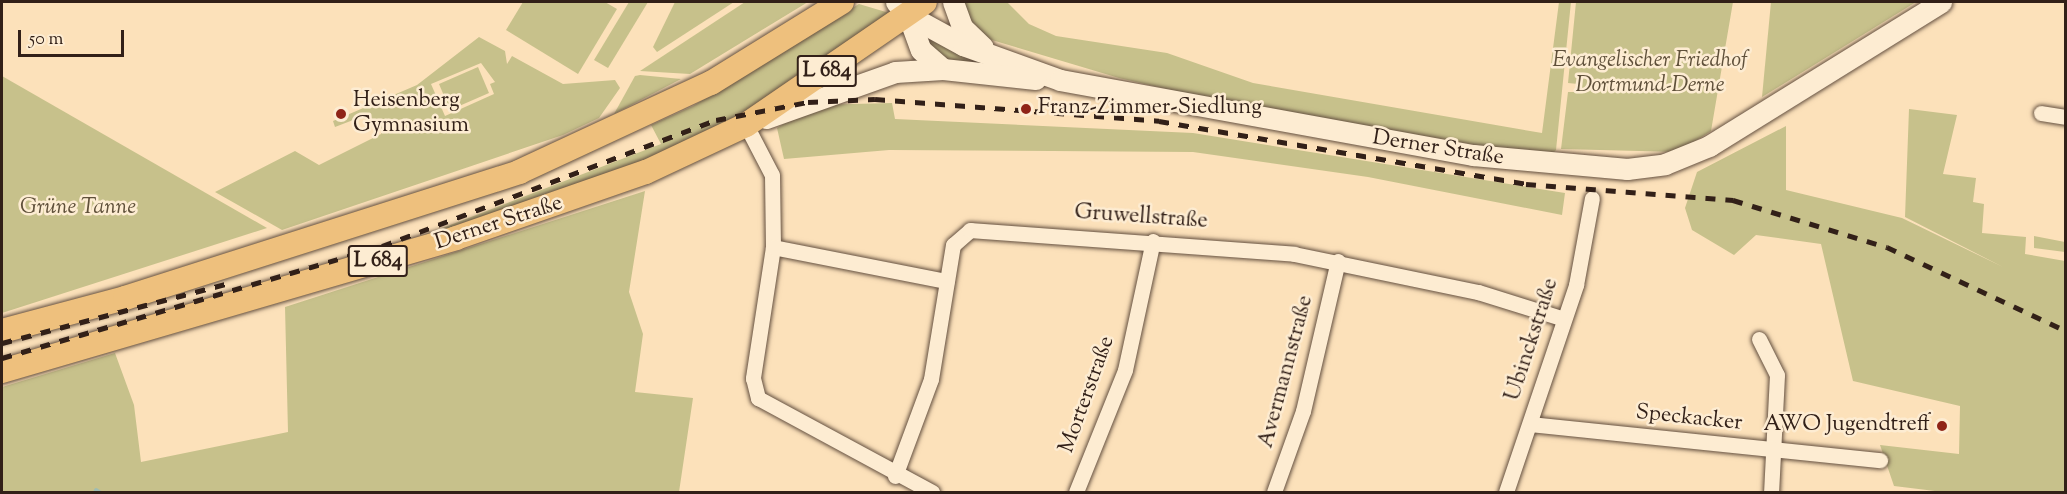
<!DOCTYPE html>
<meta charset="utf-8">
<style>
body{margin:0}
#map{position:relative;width:2067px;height:494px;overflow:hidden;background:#fce1ba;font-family:"Sorts Mill Goudy",serif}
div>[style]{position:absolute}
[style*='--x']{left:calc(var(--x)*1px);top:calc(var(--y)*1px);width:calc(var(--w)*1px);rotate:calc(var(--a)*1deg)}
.green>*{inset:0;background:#c7c18b}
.stream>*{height:4.5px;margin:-2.25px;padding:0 2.25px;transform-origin:2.25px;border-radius:2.25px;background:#9fbdb3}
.roads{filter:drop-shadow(0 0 2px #645040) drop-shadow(0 0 2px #645040)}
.minor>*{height:15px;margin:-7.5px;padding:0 7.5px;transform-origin:7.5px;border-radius:7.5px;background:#fdecd2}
.secondary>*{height:21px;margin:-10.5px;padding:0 10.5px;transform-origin:10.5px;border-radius:10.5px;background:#fdecd2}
.primary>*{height:24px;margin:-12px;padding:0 12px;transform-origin:12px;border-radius:12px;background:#eec07d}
.rail>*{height:4.5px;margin-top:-2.25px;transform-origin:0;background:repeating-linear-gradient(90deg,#322018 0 10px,transparent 0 20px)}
.dots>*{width:16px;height:16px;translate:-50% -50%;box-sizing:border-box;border:3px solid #fdecd2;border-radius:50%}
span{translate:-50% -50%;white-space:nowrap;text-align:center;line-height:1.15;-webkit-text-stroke:5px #fdecd2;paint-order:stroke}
.shield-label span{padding:2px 4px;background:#fdecd2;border:2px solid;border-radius:4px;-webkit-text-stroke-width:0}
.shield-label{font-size:21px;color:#322018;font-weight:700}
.park-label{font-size:22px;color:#5f503a;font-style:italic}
.poi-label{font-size:22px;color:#322018}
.left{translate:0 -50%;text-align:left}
.right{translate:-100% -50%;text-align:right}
.street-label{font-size:22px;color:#322018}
.frame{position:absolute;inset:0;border:3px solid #322018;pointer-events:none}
.scale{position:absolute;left:18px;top:30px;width:106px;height:27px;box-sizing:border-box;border:3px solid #322018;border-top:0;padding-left:8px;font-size:18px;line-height:21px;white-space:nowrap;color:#322018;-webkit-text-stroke:4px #fdecd2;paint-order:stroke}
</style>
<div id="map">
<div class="green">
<i style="clip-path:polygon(523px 2px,605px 2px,617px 9px,578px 74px,506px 30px)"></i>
<i style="clip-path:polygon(629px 2px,648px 2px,608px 68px,594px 60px)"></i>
<i style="clip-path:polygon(675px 2px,734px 2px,657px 52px,653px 47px)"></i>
<i style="clip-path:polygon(745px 2px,808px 2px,690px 74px,640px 71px)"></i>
<i style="clip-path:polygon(962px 2px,1007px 2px,1029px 24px,1056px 36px,1167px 53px,1253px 83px,1542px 133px,1559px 2px,1571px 2px,1556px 150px,1549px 157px,1244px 107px,1119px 78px,985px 38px,974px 29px)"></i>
<i style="clip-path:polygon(1576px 2px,1733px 2px,1711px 131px,1678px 152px,1561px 149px,1568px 92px,1577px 92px,1578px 84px,1568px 83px)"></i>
<i style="clip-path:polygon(1771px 2px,1916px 2px,1762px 97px)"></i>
<i style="clip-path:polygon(859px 4px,896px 15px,762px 106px,595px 183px,388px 249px,661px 144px,651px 125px,693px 106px)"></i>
<i style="clip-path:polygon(evenodd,479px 37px,505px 51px,507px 64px,512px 56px,563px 84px,615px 80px,620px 88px,599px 118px,563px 135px,282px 230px,215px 192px,295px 151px,319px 165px,381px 134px,382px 129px,361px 117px,335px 127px,333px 121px,417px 85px,479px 37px,481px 63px,495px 82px,490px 84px,494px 94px,445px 116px,431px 84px,481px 63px)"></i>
<i style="clip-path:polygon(932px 38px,994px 66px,951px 64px,925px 45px)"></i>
<i style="clip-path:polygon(478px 67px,489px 93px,450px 110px,439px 84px)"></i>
<i style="clip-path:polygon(2px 76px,267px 228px,2px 313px)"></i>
<i style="clip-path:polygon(635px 76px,640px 75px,681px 79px,614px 114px)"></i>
<i style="clip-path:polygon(892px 103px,895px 119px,1193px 133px,1565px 193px,1562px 215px,1368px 177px,1193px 152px,889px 150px,784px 159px,777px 128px,814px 105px)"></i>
<i style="clip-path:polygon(1909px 109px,1957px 115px,1943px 174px,1976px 178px,1973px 202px,1984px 204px,1982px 233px,2026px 237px,2025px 254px,2065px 261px,2065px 492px,1943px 492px,1894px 486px,1880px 445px,1959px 454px,1960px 406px,1853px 381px,1821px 244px,1756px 235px,1734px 255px,1692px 230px,1685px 208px,1697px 172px,1786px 126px,1786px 190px,1902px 218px,2003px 267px,1905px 217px)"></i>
<i style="clip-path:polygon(645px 191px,629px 292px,643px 334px,635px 392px,693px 398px,679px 492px,2px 492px,2px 387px,115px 353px,134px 405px,141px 462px,288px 432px,285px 307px)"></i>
<i style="clip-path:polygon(2034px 236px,2065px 242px,2065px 252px,2034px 248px)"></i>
</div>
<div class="stream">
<i style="--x:96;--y:490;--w:4;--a:34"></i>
</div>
<div class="roads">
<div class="minor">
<i style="--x:2041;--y:113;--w:25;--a:9"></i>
<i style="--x:746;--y:125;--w:56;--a:62.5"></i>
<i style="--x:772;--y:175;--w:72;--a:89.2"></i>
<i style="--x:773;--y:247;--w:133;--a:98.7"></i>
<i style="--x:753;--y:378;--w:21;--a:76"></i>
<i style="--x:758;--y:398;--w:198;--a:28.4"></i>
<i style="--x:773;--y:247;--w:177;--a:11.1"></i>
<i style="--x:1759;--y:339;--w:40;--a:63.4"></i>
<i style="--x:1777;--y:375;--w:117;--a:92.9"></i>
<i style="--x:1530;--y:424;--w:352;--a:5.9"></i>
<i style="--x:895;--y:476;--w:103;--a:-69.6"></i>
<i style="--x:931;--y:379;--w:136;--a:-80.7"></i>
<i style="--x:953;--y:245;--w:23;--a:-41"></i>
<i style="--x:970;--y:230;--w:325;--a:4.2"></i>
<i style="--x:1294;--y:254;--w:188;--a:11.7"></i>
<i style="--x:1478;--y:292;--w:90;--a:17.4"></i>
<i style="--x:1076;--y:492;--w:131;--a:-68.1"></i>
<i style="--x:1125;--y:370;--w:132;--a:-77.8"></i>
<i style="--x:1274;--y:492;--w:86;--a:-70.3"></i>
<i style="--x:1303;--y:411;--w:154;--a:-76.9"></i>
<i style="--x:1506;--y:492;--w:219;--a:-71.3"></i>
<i style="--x:1576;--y:285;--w:88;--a:-79.6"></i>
</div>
<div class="secondary">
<i style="--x:896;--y:2;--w:18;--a:47"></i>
<i style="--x:908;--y:15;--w:37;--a:70"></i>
<i style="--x:921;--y:50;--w:29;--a:41"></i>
<i style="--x:953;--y:2;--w:27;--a:70"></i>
<i style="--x:962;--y:27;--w:29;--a:44"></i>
<i style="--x:908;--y:15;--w:63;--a:28.6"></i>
<i style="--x:963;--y:45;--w:103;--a:19.8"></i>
<i style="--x:1060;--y:80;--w:420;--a:10.3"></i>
<i style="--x:1473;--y:155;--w:155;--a:5.2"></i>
<i style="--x:1627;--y:169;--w:38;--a:-7"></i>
<i style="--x:1665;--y:164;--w:48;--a:-22.2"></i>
<i style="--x:1709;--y:146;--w:273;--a:-31.8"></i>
<i style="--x:766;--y:118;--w:137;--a:-19.6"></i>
<i style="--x:895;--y:72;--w:48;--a:-3.6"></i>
<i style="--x:943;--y:69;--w:93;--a:6.2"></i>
</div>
<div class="primary">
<i style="--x:2;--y:331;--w:127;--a:-15"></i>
<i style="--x:125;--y:298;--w:414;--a:-17.7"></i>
<i style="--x:519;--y:172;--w:212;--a:-24.9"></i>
<i style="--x:711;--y:83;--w:154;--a:-31.7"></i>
<i style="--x:2;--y:371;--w:473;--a:-16.3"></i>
<i style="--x:456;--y:238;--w:201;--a:-19.2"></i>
<i style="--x:646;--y:172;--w:110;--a:-25.2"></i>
<i style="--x:746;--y:125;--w:217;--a:-34.5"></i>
</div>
</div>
<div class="rail">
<i style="--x:2;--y:343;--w:231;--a:-14.8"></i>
<i style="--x:2;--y:358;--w:396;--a:-16.4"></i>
<i style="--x:382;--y:246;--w:357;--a:-20.7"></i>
<i style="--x:716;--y:120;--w:94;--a:-11.1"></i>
<i style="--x:808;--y:102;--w:67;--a:-2.6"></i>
<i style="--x:875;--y:99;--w:285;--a:4.4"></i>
<i style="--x:1159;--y:121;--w:372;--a:9.7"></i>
<i style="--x:1526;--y:184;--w:208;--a:4.4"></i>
<i style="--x:1733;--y:200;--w:161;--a:17"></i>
<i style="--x:1887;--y:247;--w:198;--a:25.1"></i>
</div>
<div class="dots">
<i style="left:1026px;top:109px;background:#8f2418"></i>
<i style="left:341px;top:114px;background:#8f2418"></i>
<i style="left:1942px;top:426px;background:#8f2418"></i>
</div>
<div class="shield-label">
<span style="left:827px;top:71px">L 684</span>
<span style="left:378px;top:261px">L 684</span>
</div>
<div class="park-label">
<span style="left:1650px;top:74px">Evangelischer Friedhof<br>Dortmund-Derne</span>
<span style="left:78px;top:209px">Grüne Tanne</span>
</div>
<div class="poi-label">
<span class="left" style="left:353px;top:114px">Heisenberg<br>Gymnasium</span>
<span class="left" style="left:1038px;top:109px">Franz-Zimmer-Siedlung</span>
<span class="right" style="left:1930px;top:426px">AWO Jugendtreff</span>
</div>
<div class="street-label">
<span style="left:1438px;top:149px;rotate:9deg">Derner Straße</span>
<span style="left:1141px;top:218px;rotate:4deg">Gruwellstraße</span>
<span style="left:499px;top:224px;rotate:-18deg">Derner Straße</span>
<span style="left:1533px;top:340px;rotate:-72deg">Ubinckstraße</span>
<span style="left:1287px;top:372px;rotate:-75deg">Avermannstraße</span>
<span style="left:1088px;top:395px;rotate:-70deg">Morterstraße</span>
<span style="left:1689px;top:419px;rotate:6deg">Speckacker</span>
</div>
<div class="frame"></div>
<div class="scale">50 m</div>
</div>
